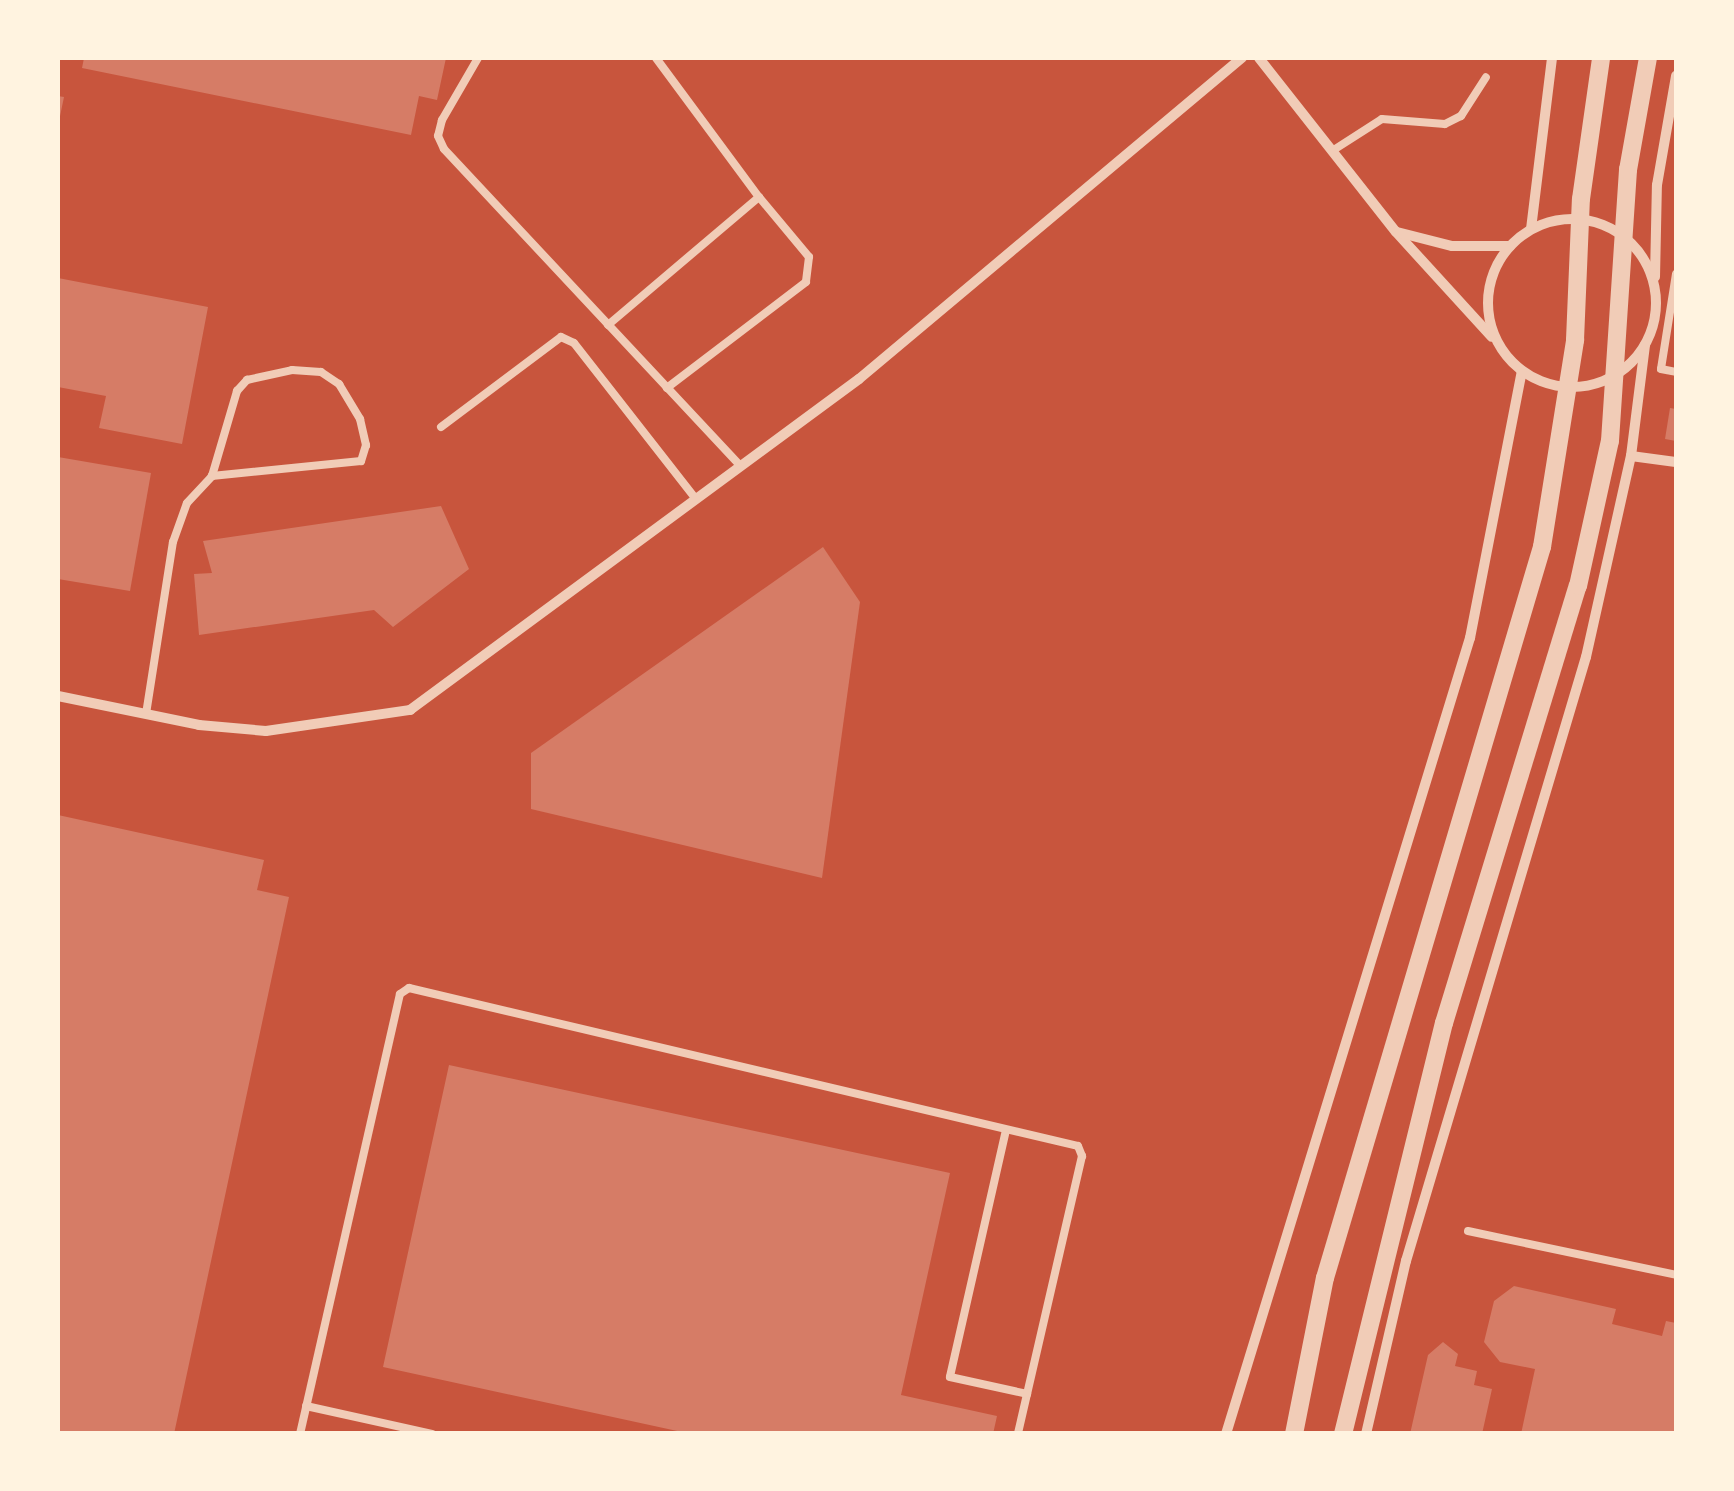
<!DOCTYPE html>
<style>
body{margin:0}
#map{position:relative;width:1734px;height:1491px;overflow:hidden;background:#c8553d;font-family:"Space Grotesk",sans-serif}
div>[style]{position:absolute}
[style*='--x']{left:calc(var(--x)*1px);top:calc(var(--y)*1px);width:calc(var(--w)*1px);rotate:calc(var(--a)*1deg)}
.building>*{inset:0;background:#d67c66}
.service>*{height:8px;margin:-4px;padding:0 4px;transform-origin:4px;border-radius:4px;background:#f1ccb7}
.minor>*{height:10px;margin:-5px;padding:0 5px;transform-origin:5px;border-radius:5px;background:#f1ccb7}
.minor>.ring{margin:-5px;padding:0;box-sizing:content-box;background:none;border:10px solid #f1ccb7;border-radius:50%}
.tertiary>*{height:18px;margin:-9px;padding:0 9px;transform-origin:9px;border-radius:9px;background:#f1ccb7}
span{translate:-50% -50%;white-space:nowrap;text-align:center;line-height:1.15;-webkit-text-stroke:8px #fff3e0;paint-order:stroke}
.frame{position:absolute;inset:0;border:60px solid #fff3e0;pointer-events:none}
</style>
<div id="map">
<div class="building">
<i style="clip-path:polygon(84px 58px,446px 58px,437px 100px,419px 96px,411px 135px,82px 68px)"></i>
<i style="clip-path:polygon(58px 96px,64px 97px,59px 121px,58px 121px)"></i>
<i style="clip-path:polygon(58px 278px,208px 307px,182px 444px,99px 428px,106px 396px,58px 387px)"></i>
<i style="clip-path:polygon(1670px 408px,1676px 409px,1676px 441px,1665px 439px)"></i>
<i style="clip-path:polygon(58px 457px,151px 473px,130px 591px,58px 579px)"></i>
<i style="clip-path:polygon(441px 506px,469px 569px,393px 627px,374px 610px,199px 635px,194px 574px,212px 573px,203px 541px)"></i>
<i style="clip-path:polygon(823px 547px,860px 602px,822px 878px,531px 809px,531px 753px)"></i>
<i style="clip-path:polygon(58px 815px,264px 860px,257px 890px,289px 897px,174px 1434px,58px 1434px)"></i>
<i style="clip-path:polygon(449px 1065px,950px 1173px,901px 1395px,997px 1416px,993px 1434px,691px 1434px,383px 1367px)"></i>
<i style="clip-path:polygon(1514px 1286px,1616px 1309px,1612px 1324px,1662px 1336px,1666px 1321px,1676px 1323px,1676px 1434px,1521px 1434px,1535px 1369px,1500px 1362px,1484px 1342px,1494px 1301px)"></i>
<i style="clip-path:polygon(1443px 1342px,1458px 1354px,1455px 1366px,1477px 1371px,1474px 1385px,1492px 1389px,1482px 1434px,1410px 1434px,1428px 1355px)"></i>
</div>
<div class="service">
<i style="--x:478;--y:58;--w:72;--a:120.1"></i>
<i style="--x:442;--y:120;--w:16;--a:104"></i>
<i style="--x:438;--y:136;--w:14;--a:65"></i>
<i style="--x:444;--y:149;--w:433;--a:46.9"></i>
<i style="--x:656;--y:58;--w:173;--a:53.5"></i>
<i style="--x:1332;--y:151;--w:59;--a:-32.6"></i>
<i style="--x:1382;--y:119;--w:63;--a:4.5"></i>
<i style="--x:1445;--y:124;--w:18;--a:-27"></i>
<i style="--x:1461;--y:116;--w:46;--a:-57.3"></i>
<i style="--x:1676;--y:274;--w:96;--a:99"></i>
<i style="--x:1661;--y:369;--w:15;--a:11"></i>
<i style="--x:608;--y:325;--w:198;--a:-40.3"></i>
<i style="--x:759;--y:197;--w:78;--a:50.2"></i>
<i style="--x:809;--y:257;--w:25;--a:97"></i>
<i style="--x:806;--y:282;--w:175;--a:142.7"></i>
<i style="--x:441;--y:427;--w:150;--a:-36.9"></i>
<i style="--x:561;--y:337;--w:14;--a:25"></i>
<i style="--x:574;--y:343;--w:197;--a:52"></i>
<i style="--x:146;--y:714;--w:174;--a:-81.1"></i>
<i style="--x:173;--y:542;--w:41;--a:-70.3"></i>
<i style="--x:187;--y:503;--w:37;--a:-47"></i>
<i style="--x:212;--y:476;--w:89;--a:-73.6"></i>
<i style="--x:237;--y:391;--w:15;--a:-48"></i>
<i style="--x:247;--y:380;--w:46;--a:-12.5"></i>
<i style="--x:292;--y:370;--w:29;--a:4"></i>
<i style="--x:321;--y:372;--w:22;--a:34"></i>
<i style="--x:339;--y:384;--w:41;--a:59"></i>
<i style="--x:360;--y:419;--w:27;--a:77"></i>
<i style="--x:366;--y:445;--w:17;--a:107"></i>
<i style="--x:361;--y:461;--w:150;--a:174.3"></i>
<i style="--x:1006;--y:1130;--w:253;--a:102.8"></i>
<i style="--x:950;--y:1377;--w:79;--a:12.4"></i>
<i style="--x:1468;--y:1231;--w:213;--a:11.9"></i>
<i style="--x:306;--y:1406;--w:129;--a:12.5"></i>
<i style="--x:300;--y:1434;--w:451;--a:-77.2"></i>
<i style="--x:400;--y:994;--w:11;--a:-34"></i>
<i style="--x:409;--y:988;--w:687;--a:13.29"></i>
<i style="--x:1078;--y:1146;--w:11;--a:68"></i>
<i style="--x:1082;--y:1156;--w:285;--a:103"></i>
</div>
<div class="minor">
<i style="--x:1259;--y:58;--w:221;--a:51.8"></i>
<i style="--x:1396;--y:232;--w:142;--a:47.6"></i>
<i class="ring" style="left:1488px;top:219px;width:158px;height:158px"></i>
<i style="--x:1531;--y:229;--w:172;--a:-83"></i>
<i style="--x:1397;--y:232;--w:57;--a:14.3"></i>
<i style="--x:1452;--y:246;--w:58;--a:0"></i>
<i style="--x:1655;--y:277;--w:92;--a:-88.8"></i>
<i style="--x:1657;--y:185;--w:111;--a:-80.1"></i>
<i style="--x:1631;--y:456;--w:45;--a:7.6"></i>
<i style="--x:58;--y:696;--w:144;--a:11.6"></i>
<i style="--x:199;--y:725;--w:67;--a:5.1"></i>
<i style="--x:266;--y:731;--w:146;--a:-8.3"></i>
<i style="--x:410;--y:710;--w:558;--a:-36.4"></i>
<i style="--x:859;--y:379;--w:500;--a:-40"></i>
<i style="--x:1226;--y:1434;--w:833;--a:-72.96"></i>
<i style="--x:1470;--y:638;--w:272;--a:-79"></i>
<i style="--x:1366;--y:1434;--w:178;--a:-77"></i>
<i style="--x:1406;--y:1261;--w:630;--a:-73.41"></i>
<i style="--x:1586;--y:657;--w:206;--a:-77.4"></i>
<i style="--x:1631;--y:456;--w:112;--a:-82.8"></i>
</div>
<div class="tertiary">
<i style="--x:1294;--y:1434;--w:159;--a:-78.8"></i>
<i style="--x:1325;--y:1278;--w:763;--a:-73.47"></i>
<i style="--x:1542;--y:547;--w:210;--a:-80.9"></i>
<i style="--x:1575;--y:340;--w:141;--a:-87.6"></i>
<i style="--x:1581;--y:199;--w:142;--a:-81.9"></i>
<i style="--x:1343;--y:1434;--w:423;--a:-76.2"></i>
<i style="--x:1444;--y:1023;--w:457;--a:-73"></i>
<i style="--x:1578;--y:586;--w:148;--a:-77.6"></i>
<i style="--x:1610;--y:441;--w:272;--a:-86.2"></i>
<i style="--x:1628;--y:170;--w:114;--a:-79.9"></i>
</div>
<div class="frame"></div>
</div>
